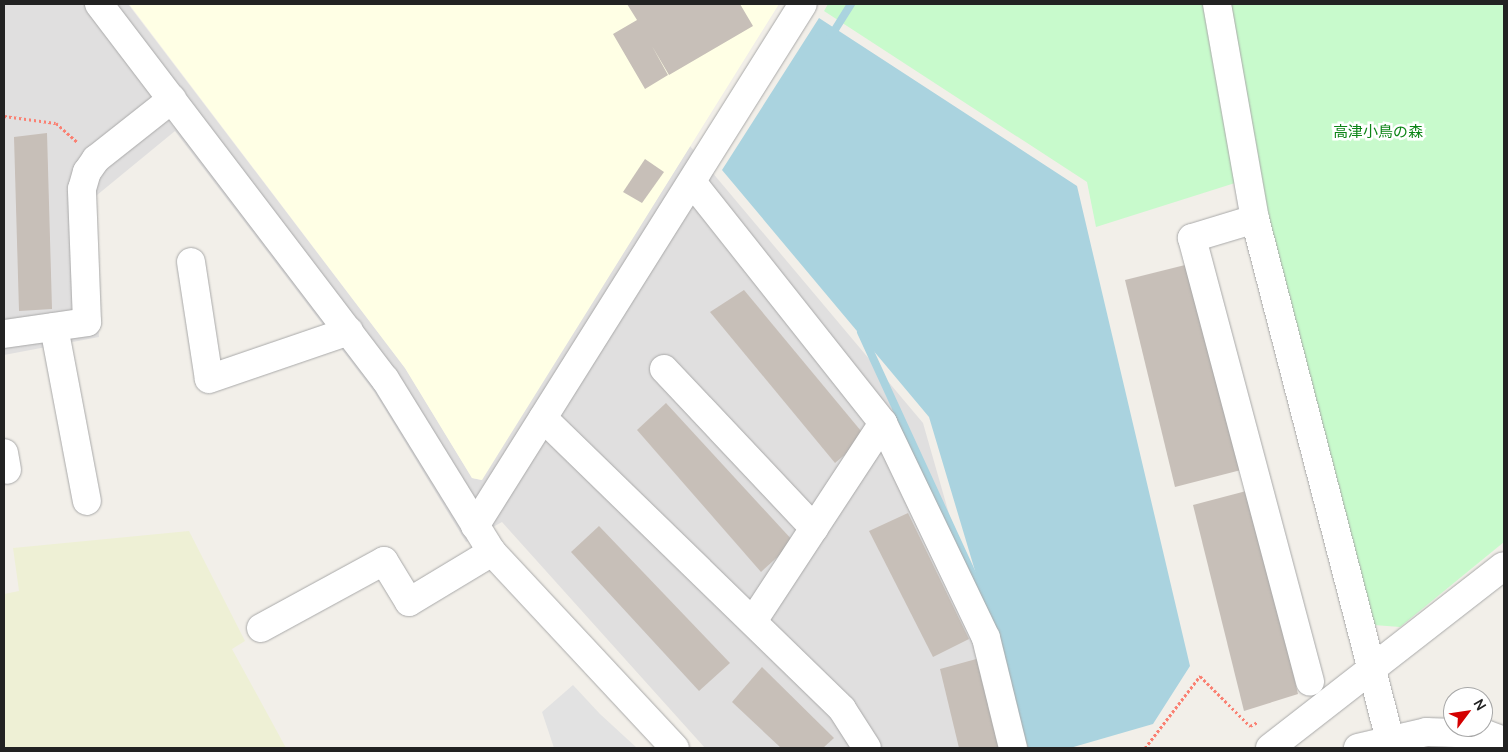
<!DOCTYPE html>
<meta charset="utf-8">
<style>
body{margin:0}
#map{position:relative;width:1508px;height:752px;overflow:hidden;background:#f2efe9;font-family:Manrope,"Noto Sans JP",sans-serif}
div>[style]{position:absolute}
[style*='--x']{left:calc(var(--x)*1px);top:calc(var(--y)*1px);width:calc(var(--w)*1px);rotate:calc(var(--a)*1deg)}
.residential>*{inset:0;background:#e0dfdf}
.education>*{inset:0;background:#ffffe5}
.farmland>*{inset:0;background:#eef0d5}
.park>*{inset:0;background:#c8facc}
.parking>*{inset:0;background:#e2e2e2}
.water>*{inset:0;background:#aad3df}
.stream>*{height:8px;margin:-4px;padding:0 4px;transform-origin:4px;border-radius:4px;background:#aad3df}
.building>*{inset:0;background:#c7bfb8}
.path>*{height:3px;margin-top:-1.5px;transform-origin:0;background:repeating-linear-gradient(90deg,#fa8072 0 2.5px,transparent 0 5px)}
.roads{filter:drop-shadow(0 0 1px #a9a9a9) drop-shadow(0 0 1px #a9a9a9)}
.minor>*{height:28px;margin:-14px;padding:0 14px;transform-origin:14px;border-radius:14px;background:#fff}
span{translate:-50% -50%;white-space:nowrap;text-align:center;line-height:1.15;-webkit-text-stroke:5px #fff;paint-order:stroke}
.park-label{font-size:15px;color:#0c8416}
.frame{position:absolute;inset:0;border:5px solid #222;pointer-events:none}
.north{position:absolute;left:1443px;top:687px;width:50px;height:50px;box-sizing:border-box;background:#fff;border:1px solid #a7a7a7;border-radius:50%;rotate:59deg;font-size:14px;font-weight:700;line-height:20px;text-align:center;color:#222}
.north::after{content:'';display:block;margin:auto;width:18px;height:22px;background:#d40000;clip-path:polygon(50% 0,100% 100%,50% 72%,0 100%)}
</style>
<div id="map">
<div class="residential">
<i style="clip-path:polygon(4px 4px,128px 4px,405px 368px,472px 478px,481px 480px,690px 146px,923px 423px,1016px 748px,705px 748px,502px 522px,466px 542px,375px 393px,175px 131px,91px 200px,99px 337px,4px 355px)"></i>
</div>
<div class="education">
<i style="clip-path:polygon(129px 4px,779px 4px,482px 480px,472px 478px,405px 368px)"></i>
</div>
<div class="farmland">
<i style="clip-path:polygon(189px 531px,245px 641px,232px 649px,286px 748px,4px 748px,4px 594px,19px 591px,13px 548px)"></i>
</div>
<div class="park">
<i style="clip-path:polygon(828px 4px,1209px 4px,1235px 183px,1096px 227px,1087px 182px,824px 11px)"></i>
<i style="clip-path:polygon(1228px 4px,1504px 4px,1504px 542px,1400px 627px,1374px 625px,1238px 100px)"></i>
</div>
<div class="parking">
<i style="clip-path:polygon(573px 685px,600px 714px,637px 748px,554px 748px,542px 712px)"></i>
</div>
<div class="water">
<i style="clip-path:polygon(819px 18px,1077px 186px,1190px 666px,1153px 724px,1070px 748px,1028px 748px,929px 417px,722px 170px)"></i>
</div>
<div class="stream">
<i style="--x:831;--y:36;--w:38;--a:-58"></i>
<i style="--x:861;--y:332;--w:296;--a:65.3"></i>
</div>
<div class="building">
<i style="clip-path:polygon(627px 4px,740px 4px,753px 26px,669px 75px,652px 46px,668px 75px,645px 89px,613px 34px,637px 20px)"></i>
<i style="clip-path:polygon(47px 133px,52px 309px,19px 311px,14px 137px)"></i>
<i style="clip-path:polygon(645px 159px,664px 172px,642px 203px,623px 192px)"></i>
<i style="clip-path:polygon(1185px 265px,1241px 470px,1175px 487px,1125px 280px)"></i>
<i style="clip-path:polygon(744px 290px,866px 437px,835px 463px,710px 312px)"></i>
<i style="clip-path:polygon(666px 403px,794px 542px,761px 572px,637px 430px)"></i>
<i style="clip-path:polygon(1250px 490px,1298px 694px,1244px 711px,1193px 505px)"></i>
<i style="clip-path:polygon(908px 513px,969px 639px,933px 657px,869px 531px)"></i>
<i style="clip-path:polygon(599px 526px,730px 663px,699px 691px,571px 552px)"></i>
<i style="clip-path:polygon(980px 658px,1000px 748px,959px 748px,940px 669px)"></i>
<i style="clip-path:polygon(762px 667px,834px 738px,823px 748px,781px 748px,732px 702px)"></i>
</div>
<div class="path">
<i style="--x:4;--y:116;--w:52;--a:7.7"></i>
<i style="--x:56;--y:123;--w:28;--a:42"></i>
<i style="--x:1145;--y:748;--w:91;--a:-52.6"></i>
<i style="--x:1200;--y:676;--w:71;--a:45"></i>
<i style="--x:1250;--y:726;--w:9;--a:-27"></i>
</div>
<div class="roads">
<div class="minor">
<i style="--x:99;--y:4;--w:472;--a:52.7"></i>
<i style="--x:385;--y:379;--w:203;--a:58.3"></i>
<i style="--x:492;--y:552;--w:268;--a:47"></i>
<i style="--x:1217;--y:4;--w:218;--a:80"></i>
<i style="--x:1255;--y:219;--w:538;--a:75.47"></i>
<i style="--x:692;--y:182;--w:308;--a:51.6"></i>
<i style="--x:883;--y:423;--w:238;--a:64.4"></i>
<i style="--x:986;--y:638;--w:113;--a:76.2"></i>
<i style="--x:1255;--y:219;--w:66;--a:163.2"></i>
<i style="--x:1192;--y:238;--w:459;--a:75.1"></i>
<i style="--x:191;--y:262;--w:118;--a:81.3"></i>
<i style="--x:209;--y:379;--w:148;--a:-18.9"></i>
<i style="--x:54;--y:327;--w:177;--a:79.3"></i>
<i style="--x:4;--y:334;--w:84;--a:-8.2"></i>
<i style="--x:87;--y:322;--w:133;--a:-92.2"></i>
<i style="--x:82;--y:189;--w:18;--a:-74"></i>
<i style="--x:87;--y:172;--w:16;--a:-55"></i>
<i style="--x:96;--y:159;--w:97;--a:-38.3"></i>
<i style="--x:664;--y:369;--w:219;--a:46.7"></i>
<i style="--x:543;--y:418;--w:417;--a:44.2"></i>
<i style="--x:842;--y:709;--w:46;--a:57.3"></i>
<i style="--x:4;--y:453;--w:17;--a:80"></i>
<i style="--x:475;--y:526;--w:616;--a:-57.86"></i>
<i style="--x:753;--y:621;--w:237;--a:-56.7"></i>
<i style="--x:261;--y:628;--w:140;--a:-28.6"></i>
<i style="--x:384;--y:561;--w:48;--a:58.6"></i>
<i style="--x:409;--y:602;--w:97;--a:-31.1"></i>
<i style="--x:1270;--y:748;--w:296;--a:-37.9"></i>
<i style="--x:1358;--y:748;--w:70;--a:-13.2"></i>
<i style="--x:1426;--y:732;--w:59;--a:1.9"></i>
<i style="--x:1485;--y:734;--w:20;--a:20"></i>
</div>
</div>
<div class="park-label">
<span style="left:1378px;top:132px">高津小鳥の森</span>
</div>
<div class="frame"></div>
<div class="north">N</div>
</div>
